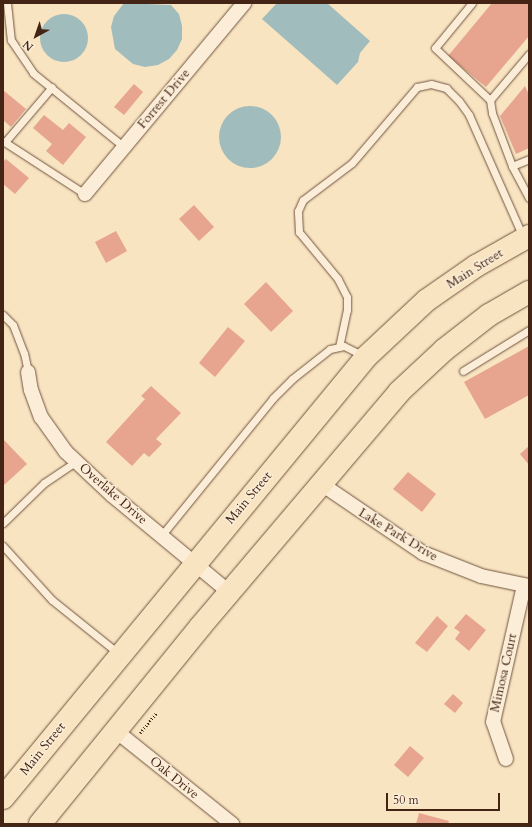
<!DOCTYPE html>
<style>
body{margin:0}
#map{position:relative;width:532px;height:827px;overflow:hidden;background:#f9e4c1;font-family:Cardo,serif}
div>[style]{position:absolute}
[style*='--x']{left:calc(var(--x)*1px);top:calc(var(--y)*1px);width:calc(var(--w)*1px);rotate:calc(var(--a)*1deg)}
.water>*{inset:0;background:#a1bcbc}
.round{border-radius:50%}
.building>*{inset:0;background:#e7a48f}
.path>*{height:2.5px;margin-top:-1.25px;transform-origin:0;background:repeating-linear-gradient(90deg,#432415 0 1px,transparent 0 3px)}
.roads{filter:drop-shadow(0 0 1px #705440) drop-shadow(0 0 1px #705440)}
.lane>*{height:7px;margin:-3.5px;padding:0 3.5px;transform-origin:3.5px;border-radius:3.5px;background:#fbedd7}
.street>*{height:14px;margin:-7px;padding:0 7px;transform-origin:7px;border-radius:7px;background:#fbedd7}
.primary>*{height:22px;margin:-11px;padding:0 11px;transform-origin:11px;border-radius:11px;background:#f9e4c1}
span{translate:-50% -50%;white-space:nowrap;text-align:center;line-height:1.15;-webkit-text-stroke:3px #fbedd7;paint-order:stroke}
.street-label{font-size:13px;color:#432415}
.frame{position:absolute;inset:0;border:4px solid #432415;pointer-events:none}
.north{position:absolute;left:16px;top:16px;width:40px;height:40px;-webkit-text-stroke:3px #fbedd7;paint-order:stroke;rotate:220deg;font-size:11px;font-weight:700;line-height:16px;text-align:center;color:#432415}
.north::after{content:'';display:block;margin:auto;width:14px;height:18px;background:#432415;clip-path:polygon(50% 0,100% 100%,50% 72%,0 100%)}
.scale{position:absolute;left:386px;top:793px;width:114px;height:18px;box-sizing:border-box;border:2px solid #432415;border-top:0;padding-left:5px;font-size:12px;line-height:14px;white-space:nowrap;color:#432415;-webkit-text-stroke:3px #fbedd7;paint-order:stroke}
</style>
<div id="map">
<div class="water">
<i style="clip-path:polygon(124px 3px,171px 5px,179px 14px,182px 26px,182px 39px,177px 50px,169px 59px,158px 65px,145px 67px,133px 64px,115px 49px,111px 27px,114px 16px)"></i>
<i style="clip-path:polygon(277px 3px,327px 3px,370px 41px,360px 53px,358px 62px,337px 85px,262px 19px)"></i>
<i class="round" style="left:40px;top:14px;width:48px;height:48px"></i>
<i class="round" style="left:219px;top:106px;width:62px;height:62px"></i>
</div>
<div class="building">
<i style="clip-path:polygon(492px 3px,529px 3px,529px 36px,486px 87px,448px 56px)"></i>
<i style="clip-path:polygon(134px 84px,143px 92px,124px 115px,114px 107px)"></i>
<i style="clip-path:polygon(525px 86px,529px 95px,529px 148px,516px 154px,500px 116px)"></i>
<i style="clip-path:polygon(3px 90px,26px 109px,11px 127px,3px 120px)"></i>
<i style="clip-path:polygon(44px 115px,63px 130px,69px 123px,86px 137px,63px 165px,46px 151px,52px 144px,33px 128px)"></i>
<i style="clip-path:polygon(6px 159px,29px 178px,15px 194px,3px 184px,3px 162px)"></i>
<i style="clip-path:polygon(194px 205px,214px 227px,199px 241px,179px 219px)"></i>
<i style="clip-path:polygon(116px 231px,127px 251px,106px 263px,95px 242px)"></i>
<i style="clip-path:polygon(266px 282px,293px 311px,271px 332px,244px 304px)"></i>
<i style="clip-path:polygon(228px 327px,245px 341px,215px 377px,199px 363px)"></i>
<i style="clip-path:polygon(529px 346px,529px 395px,485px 419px,464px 382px)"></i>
<i style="clip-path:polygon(151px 386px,181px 413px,156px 439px,162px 444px,149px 457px,144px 453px,132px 466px,106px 442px,145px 399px,141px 396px)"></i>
<i style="clip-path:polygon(3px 439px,27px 464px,3px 486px)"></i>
<i style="clip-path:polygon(529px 446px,529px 465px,520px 454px)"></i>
<i style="clip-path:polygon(408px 472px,436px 494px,422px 512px,393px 489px)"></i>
<i style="clip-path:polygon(466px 614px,486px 630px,469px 651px,455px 639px,460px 632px,454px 628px)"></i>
<i style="clip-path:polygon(437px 616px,448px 626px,427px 652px,415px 643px)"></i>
<i style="clip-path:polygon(453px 694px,463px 703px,455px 713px,444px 704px)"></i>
<i style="clip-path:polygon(410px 746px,424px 758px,408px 777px,394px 765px)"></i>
<i style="clip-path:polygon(419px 813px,449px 821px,448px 824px,416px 824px)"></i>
</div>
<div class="path">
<i style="--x:140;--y:733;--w:26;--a:-51"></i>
</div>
<div class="roads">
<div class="lane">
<i style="--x:7;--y:3;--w:37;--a:84"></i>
<i style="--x:11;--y:40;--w:40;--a:56"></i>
<i style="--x:33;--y:73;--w:117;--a:39.1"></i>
<i style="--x:472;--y:3;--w:58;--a:129.4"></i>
<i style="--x:435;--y:48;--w:76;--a:43.4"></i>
<i style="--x:529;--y:54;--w:60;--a:130.3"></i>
<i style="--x:490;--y:100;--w:13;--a:81"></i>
<i style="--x:492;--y:113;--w:57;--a:69.3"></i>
<i style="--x:512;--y:166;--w:36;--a:62"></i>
<i style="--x:3;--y:141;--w:98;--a:32.9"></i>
<i style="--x:5;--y:142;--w:72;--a:-49.5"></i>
<i style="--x:512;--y:166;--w:18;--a:-22"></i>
<i style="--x:3;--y:315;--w:14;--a:45"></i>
<i style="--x:13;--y:325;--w:30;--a:69"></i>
<i style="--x:24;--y:353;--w:19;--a:78"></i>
<i style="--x:339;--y:347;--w:38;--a:-78"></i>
<i style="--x:347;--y:310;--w:13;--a:-90"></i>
<i style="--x:347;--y:297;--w:20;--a:-117"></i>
<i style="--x:338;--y:279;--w:61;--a:-129.7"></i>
<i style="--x:299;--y:232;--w:21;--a:-93"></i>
<i style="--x:298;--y:211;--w:12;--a:-66"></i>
<i style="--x:303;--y:200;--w:61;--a:-37.1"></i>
<i style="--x:352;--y:163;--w:100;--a:-49.5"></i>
<i style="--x:417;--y:87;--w:14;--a:-12"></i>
<i style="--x:431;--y:84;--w:16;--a:15"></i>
<i style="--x:446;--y:88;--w:18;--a:45"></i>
<i style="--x:459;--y:101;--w:17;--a:54"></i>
<i style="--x:469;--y:115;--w:133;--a:66.1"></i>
<i style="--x:463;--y:371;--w:78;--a:-31.8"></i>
<i style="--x:3;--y:523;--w:57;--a:-44.3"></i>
<i style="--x:44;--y:483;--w:37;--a:-34"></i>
<i style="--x:161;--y:536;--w:178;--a:-50.9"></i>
<i style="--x:273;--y:398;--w:27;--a:-45"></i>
<i style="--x:292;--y:379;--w:48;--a:-38.3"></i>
<i style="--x:330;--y:349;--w:14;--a:-12"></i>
<i style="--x:344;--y:346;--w:22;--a:27"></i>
<i style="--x:3;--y:546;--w:73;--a:47.8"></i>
<i style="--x:52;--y:600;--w:85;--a:38.8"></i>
</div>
<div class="street">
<i style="--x:85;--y:194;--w:249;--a:-50.2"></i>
<i style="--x:28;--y:372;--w:18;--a:81"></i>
<i style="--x:31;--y:390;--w:29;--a:70"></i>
<i style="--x:41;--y:417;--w:43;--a:54.5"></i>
<i style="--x:66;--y:452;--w:63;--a:43.1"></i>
<i style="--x:112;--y:495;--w:153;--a:39.7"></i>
<i style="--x:320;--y:483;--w:125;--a:34.2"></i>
<i style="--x:423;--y:553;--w:62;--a:21.6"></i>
<i style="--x:481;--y:576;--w:49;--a:11.8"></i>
<i style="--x:116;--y:731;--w:149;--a:38.7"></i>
<i style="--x:506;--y:759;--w:39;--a:-109"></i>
<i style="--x:493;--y:722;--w:140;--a:-77.2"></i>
</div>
<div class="primary">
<i style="--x:3;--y:798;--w:571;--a:-50.54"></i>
<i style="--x:366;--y:357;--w:83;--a:-43.1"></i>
<i style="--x:427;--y:300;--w:60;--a:-34.8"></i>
<i style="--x:476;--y:266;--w:61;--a:-29.5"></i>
<i style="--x:40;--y:824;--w:254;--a:-50.9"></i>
<i style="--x:200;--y:627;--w:308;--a:-49.7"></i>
<i style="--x:399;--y:392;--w:62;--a:-43"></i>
<i style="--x:444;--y:350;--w:57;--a:-37.9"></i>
<i style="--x:489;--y:315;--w:46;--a:-29.9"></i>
</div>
</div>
<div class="street-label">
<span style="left:164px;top:99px;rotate:-50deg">Forrest Drive</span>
<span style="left:475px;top:269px;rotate:-32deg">Main Street</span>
<span style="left:113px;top:494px;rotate:41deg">Overlake Drive</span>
<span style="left:249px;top:498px;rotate:-50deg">Main Street</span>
<span style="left:398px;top:535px;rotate:31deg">Lake Park Drive</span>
<span style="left:504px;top:673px;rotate:-77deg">Mimosa Court</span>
<span style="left:43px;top:749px;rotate:-51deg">Main Street</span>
<span style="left:174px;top:778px;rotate:39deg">Oak Drive</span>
</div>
<div class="frame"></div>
<div class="north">N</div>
<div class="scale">50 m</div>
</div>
